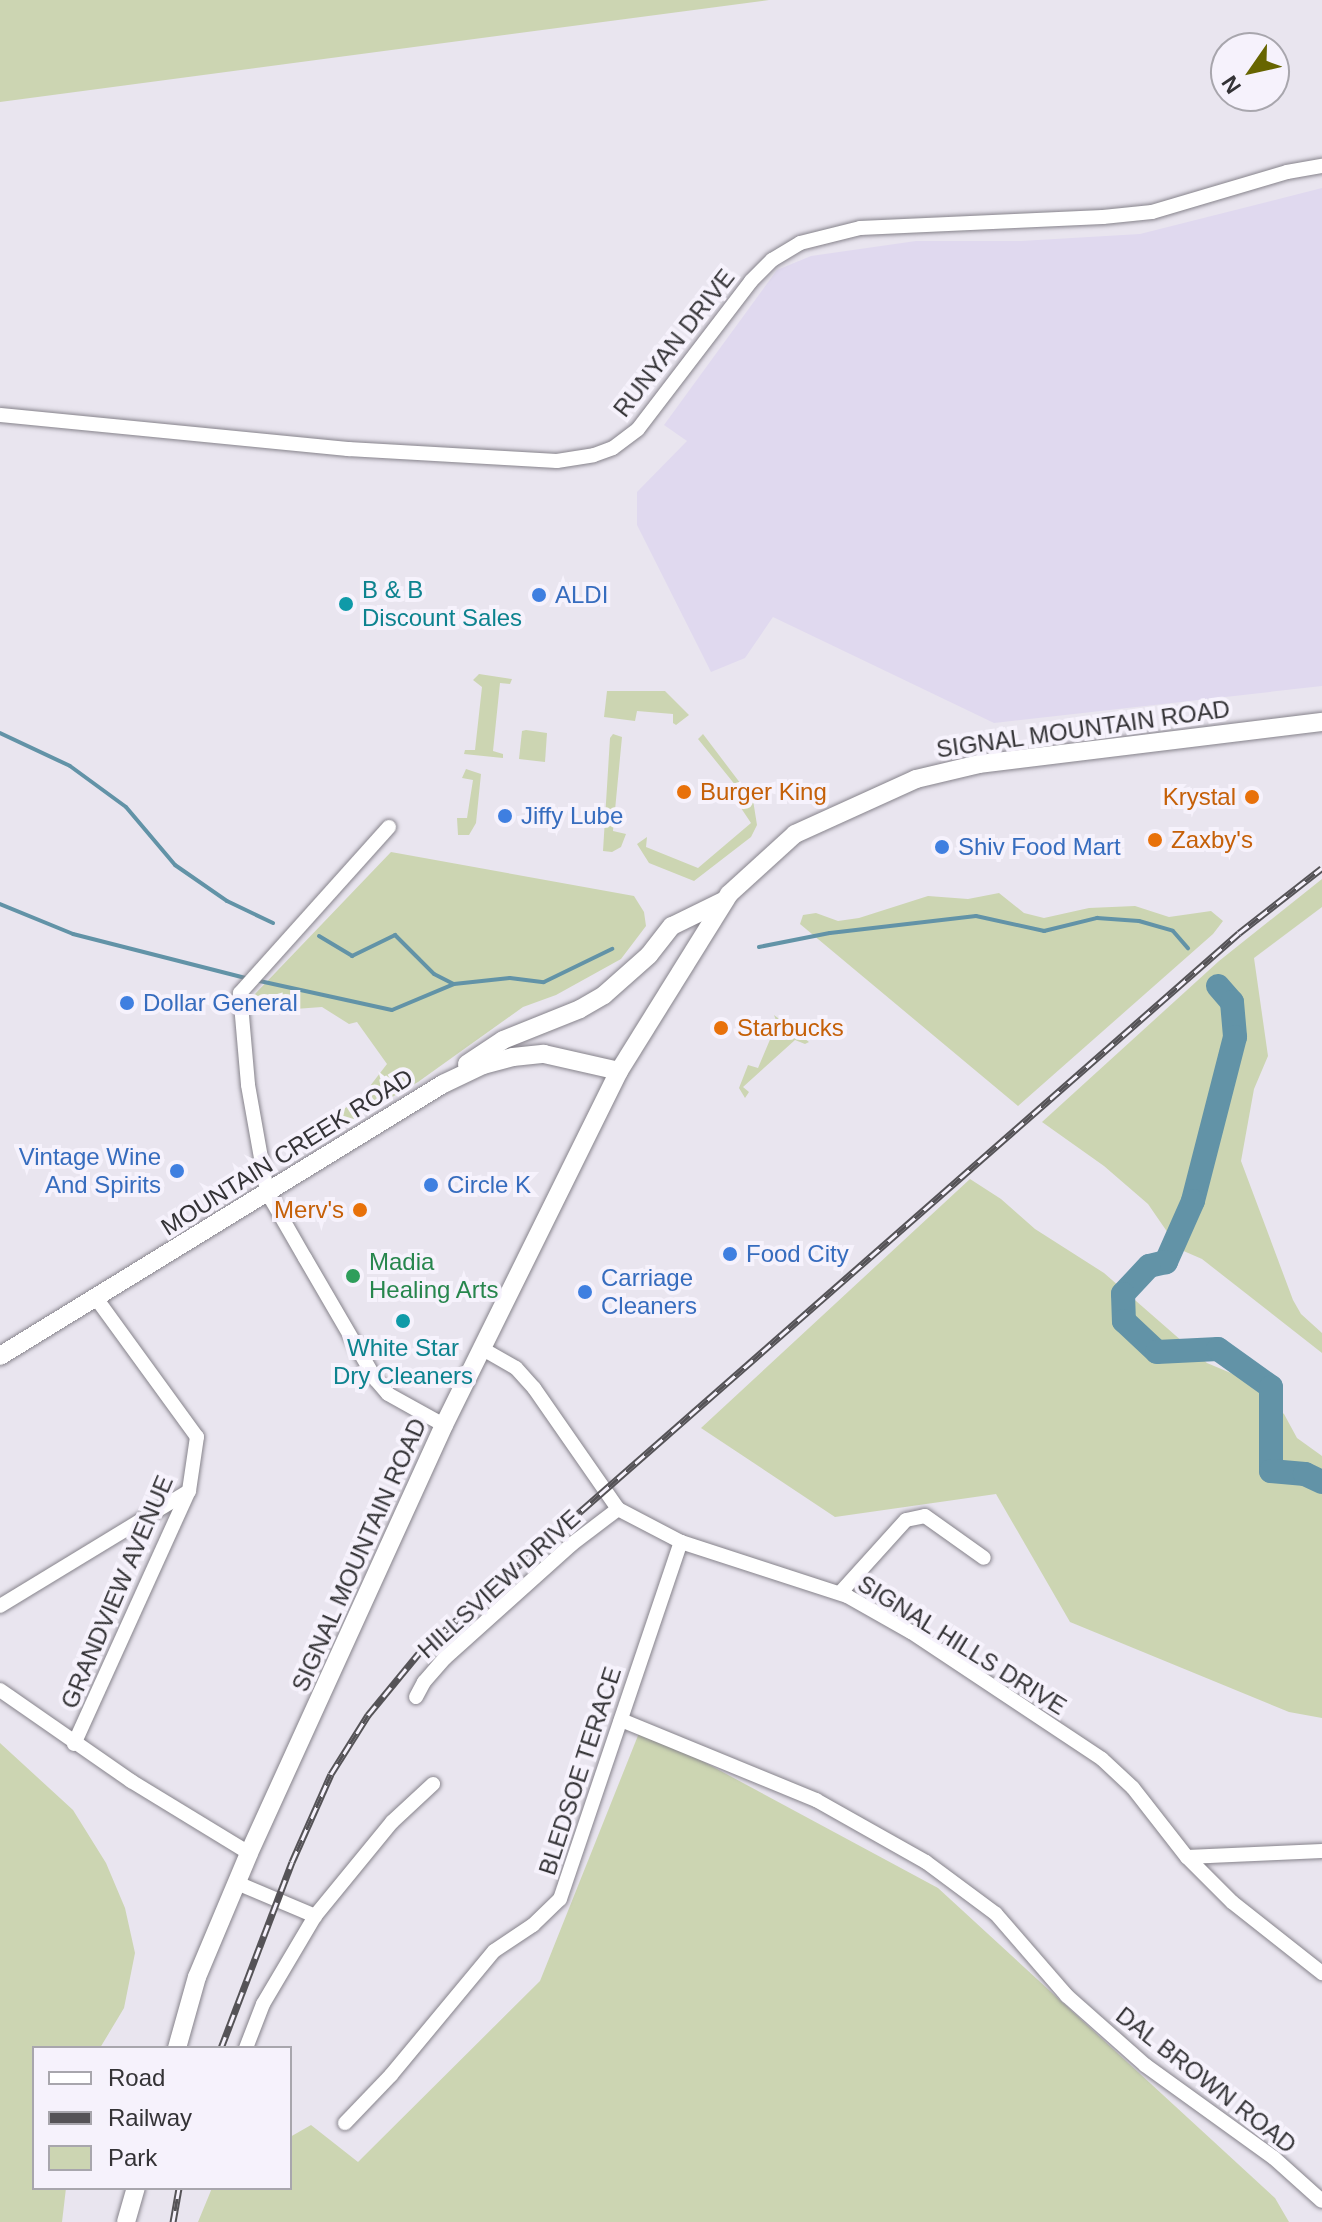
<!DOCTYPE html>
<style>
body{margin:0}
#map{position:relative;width:1322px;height:2222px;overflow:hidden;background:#e9e5ef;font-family:Arial,sans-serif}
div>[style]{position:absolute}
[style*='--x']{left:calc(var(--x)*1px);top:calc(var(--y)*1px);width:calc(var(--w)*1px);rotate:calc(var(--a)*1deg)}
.industrial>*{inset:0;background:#e0d9ef}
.green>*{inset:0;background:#ccd5b2}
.stream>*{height:4px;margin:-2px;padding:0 2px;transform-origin:2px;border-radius:2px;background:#6293a7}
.river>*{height:24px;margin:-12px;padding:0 12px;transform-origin:12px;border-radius:12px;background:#6293a7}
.roads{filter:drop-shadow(0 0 2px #86838b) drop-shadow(0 0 2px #86838b)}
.minor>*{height:14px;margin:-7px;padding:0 7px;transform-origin:7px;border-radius:7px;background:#fff}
.major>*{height:18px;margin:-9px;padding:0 9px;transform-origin:9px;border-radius:9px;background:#fff}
.rail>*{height:7px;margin-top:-3.5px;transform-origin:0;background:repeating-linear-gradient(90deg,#f6f2fc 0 12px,#555357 0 24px);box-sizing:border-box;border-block:2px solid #555357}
.dots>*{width:22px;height:22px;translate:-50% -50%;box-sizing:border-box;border:4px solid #f6f2fc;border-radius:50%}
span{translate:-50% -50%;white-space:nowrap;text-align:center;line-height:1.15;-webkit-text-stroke:8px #f6f2fc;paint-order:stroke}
.street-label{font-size:24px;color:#343336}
.culture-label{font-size:24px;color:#0d838f}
.left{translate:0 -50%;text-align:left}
.shop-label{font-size:24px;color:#366cbe}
.right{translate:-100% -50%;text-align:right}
.food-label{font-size:24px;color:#c56008}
.leisure-label{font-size:24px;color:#27864d}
.legend{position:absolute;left:32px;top:2046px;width:260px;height:144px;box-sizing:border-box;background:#f6f2fc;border:2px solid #a8a6ad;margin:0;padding:10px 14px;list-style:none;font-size:24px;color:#343336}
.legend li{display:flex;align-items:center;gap:16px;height:40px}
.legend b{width:40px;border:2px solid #a8a6ad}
.north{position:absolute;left:1210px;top:32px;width:80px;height:80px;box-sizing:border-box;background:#f6f2fc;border:2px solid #a8a6ad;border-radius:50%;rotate:236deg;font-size:22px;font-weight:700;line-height:32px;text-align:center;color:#343336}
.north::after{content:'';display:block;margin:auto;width:28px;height:36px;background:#676500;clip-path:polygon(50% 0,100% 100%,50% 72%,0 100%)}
</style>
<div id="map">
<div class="industrial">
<i style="clip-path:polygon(1322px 188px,1322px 686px,994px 723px,773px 617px,745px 658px,711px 672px,637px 525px,637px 492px,687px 441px,664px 425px,777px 270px,811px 256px,916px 241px,1021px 241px,1140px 234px)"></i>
</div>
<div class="green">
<i style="clip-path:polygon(0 0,769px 0,0 102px)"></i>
<i style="clip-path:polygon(479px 674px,512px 679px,510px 684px,500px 683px,493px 751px,503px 754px,503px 758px,464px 754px,465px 750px,475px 750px,482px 687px,473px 680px)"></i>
<i style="clip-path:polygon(607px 691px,665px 691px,689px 715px,676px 725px,673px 723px,673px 714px,637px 711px,635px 721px,604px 717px)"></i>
<i style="clip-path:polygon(526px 730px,547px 733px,545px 762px,519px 759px,522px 731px)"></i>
<i style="clip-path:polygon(613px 734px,622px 737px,613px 831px,626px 834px,621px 847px,612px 852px,603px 851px,610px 738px)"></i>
<i style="clip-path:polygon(703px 734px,753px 800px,757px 825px,751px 837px,694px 881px,649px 863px,637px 844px,647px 837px,646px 847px,698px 868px,751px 823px,741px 808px,749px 802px,698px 739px)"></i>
<i style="clip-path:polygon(466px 769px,481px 774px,476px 823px,469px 835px,458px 835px,457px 818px,467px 818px,473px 780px,462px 778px)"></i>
<i style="clip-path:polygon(391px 852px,634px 896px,644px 912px,646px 926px,621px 959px,556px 995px,523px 1007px,418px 1082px,327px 1135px,319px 1136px,319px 1124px,360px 1099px,387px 1064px,357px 1022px,349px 1024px,322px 1007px,253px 1012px,253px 996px)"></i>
<i style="clip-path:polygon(1322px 879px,1322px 907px,1254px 958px,1268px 1056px,1254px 1089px,1241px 1161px,1293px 1300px,1301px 1314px,1322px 1333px,1322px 1353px,1202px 1259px,1179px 1249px,1148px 1204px,1104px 1166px,1042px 1122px,1219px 961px)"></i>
<i style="clip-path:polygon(999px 893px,1024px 913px,1044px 918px,1089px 908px,1135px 906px,1169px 917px,1211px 911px,1223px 921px,1213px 934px,1018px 1106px,800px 924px,803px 915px,816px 913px,838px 921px,859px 918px,928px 896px,968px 899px)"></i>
<i style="clip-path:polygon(774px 1015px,809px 1042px,805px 1044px,795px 1040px,743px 1087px,749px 1092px,745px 1098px,739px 1088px,748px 1065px,758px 1068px,777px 1023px)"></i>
<i style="clip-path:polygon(970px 1179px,1001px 1199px,1035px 1229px,1104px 1273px,1207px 1363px,1245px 1379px,1284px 1414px,1297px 1438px,1322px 1456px,1322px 1718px,1289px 1712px,1070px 1622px,996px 1494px,835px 1517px,701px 1428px)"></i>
<i style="clip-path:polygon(641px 1728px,938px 1888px,1275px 2198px,1289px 2222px,198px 2222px,212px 2188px,290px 2188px,290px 2137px,311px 2125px,358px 2162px,540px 1981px)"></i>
<i style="clip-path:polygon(0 1743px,73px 1810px,106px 1863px,125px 1908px,135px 1953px,124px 2008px,100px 2048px,34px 2048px,34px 2188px,66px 2188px,62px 2222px,0 2222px)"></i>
</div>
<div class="stream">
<i style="--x:0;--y:733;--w:77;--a:25.2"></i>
<i style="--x:70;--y:766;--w:69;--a:36.2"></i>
<i style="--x:126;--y:807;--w:76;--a:49.8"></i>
<i style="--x:175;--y:865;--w:63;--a:34.7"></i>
<i style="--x:227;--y:901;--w:51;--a:25.6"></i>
<i style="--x:0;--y:904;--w:79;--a:22.3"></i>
<i style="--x:73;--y:934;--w:179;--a:14.3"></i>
<i style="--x:319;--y:936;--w:39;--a:31"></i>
<i style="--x:352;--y:956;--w:48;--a:-26"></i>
<i style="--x:395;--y:935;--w:55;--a:45"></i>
<i style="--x:434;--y:974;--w:22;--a:27"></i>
<i style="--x:759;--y:947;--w:72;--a:-11.2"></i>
<i style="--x:830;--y:933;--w:147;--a:-6.6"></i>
<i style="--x:976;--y:916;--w:70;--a:12.4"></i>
<i style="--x:1044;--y:931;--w:55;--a:-13.8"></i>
<i style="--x:1097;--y:918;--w:42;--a:4.1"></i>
<i style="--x:1139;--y:921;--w:35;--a:16"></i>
<i style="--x:1173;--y:931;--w:23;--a:49"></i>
<i style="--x:255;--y:980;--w:140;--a:12.4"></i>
<i style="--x:392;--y:1010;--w:67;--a:-22.8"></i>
<i style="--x:454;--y:984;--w:56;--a:-6.1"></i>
<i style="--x:510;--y:978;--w:34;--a:7"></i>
<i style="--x:544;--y:982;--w:76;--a:-25.9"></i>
</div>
<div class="river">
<i style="--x:1218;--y:986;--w:21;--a:49"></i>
<i style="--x:1232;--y:1002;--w:35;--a:85"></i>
<i style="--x:1235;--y:1037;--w:169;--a:104.4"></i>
<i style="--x:1193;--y:1201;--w:67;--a:113.9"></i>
<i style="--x:1166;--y:1262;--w:17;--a:167"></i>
<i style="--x:1149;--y:1266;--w:38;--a:133"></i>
<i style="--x:1123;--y:1294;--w:27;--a:88"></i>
<i style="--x:1124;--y:1321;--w:45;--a:43.2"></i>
<i style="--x:1157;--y:1352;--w:61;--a:-2.8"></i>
<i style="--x:1218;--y:1349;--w:65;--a:35.6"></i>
<i style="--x:1271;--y:1387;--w:84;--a:90"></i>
<i style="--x:1271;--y:1471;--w:34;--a:5"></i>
<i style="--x:1305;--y:1474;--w:19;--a:25"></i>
</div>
<div class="roads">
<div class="minor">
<i style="--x:0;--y:415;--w:350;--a:5.6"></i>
<i style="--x:348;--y:449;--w:209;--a:3.3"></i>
<i style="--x:557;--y:461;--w:37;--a:-9"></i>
<i style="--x:594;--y:455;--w:20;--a:-20"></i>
<i style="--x:613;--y:448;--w:31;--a:-37"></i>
<i style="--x:638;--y:429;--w:186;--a:-52.6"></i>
<i style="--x:751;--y:281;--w:30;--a:-45"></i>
<i style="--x:772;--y:260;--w:33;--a:-31"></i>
<i style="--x:800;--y:243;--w:62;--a:-14"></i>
<i style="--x:860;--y:228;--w:243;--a:-2.6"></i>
<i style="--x:1103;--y:217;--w:49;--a:-5.8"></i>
<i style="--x:1152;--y:212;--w:141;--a:-16.5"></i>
<i style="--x:1287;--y:172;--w:36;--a:-10"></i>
<i style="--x:389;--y:827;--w:223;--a:131.9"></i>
<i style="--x:240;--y:993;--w:92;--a:85"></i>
<i style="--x:248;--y:1085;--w:109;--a:79.9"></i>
<i style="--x:267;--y:1192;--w:76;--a:60.1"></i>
<i style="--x:305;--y:1258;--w:141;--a:59.8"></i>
<i style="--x:376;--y:1380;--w:18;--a:49"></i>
<i style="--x:388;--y:1394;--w:64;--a:29"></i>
<i style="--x:481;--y:1348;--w:40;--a:29.7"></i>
<i style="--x:516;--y:1368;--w:27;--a:48"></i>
<i style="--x:534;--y:1388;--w:147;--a:55.2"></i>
<i style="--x:618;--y:1509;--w:71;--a:27.6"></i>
<i style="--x:681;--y:1542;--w:175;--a:18"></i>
<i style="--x:847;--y:1596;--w:73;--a:29.4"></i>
<i style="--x:911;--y:1632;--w:229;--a:33.6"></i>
<i style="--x:1102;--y:1759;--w:42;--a:43.1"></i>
<i style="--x:1133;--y:1788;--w:88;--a:52"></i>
<i style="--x:1187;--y:1857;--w:64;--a:45"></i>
<i style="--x:1232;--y:1902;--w:115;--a:38.3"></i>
<i style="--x:840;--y:1593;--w:98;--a:-47.9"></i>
<i style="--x:906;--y:1520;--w:19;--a:-12"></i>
<i style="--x:925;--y:1516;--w:72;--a:35.4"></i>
<i style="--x:0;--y:1606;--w:221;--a:-31.3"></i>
<i style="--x:0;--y:1690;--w:160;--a:34.8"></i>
<i style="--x:131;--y:1781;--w:138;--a:31.4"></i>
<i style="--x:416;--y:1697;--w:17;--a:-62"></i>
<i style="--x:424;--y:1682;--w:32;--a:-49"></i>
<i style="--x:445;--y:1658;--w:171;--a:-41.9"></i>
<i style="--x:572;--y:1544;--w:58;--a:-37.3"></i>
<i style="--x:621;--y:1720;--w:211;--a:22.3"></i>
<i style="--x:816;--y:1800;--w:126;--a:29.4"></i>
<i style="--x:926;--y:1862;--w:87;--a:36.6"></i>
<i style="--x:996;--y:1914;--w:108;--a:49.1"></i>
<i style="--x:1067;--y:1996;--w:104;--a:41.5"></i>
<i style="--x:1145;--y:2065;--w:159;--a:35.8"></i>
<i style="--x:1274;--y:2158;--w:64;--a:41.9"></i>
<i style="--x:74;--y:1744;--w:278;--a:-65.6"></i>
<i style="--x:189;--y:1491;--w:55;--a:-81.6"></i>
<i style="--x:197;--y:1437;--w:172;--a:-126"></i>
<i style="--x:1187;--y:1857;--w:135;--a:-2.5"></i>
<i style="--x:237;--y:1883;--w:85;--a:22.9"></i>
<i style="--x:246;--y:2048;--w:47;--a:-68.9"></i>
<i style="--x:263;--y:2004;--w:102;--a:-59.4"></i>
<i style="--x:315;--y:1916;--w:122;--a:-50.7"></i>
<i style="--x:392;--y:1822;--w:56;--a:-42.8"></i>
<i style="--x:345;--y:2123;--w:66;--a:-46.2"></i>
<i style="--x:391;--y:2075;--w:161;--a:-50.3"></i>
<i style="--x:494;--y:1951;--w:47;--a:-33.7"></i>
<i style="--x:533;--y:1925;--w:37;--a:-44"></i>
<i style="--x:560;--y:1899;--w:377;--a:-71.3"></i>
</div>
<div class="major">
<i style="--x:467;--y:1064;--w:43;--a:-33.7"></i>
<i style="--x:503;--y:1040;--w:83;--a:-21.9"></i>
<i style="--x:580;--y:1009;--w:28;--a:-30"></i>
<i style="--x:604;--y:995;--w:60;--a:-41.6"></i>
<i style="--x:649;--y:955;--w:37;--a:-52"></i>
<i style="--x:672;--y:926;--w:57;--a:-26.1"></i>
<i style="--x:0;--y:1356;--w:520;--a:-31.55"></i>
<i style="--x:443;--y:1084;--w:44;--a:-25.4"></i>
<i style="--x:483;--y:1065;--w:31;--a:-15"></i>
<i style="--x:513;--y:1057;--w:31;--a:-6"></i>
<i style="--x:544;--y:1054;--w:77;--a:12.8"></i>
<i style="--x:177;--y:2048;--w:74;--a:-74.3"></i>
<i style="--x:197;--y:1977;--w:134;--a:-67.2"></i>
<i style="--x:249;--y:1853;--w:470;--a:-65.5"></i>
<i style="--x:444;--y:1425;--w:395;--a:-63.7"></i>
<i style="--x:619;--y:1071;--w:208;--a:-58.1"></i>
<i style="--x:729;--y:894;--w:89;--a:-42.3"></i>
<i style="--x:795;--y:834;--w:133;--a:-24.4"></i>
<i style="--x:916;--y:779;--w:65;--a:-13.4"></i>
<i style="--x:979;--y:764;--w:346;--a:-7"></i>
<i style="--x:126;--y:2222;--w:35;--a:-74"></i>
</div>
</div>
<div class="rail">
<i style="--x:221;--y:2048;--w:199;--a:-69.1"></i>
<i style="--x:292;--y:1862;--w:96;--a:-66.1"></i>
<i style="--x:331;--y:1774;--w:70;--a:-57.9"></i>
<i style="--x:368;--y:1715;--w:80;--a:-50.6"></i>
<i style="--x:419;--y:1653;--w:1091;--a:-41.28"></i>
<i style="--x:1239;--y:933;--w:105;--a:-38.1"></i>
<i style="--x:173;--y:2222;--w:35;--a:-80"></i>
</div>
<div class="dots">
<i style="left:539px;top:595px;background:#3f7fe0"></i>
<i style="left:346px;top:604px;background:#0f9aa8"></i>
<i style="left:684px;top:792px;background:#e8710a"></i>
<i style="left:1252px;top:797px;background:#e8710a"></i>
<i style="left:505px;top:816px;background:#3f7fe0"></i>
<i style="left:1155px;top:840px;background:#e8710a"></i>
<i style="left:942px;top:847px;background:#3f7fe0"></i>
<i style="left:127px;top:1003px;background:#3f7fe0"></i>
<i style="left:721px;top:1028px;background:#e8710a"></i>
<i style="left:177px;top:1171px;background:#3f7fe0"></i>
<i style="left:431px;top:1185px;background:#3f7fe0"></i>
<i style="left:360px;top:1210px;background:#e8710a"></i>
<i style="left:730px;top:1254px;background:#3f7fe0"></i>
<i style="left:353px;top:1276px;background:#2e9e5b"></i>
<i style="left:585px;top:1292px;background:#3f7fe0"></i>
<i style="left:403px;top:1321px;background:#0f9aa8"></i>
</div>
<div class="street-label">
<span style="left:674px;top:343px;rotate:-52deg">RUNYAN DRIVE</span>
<span style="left:1083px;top:729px;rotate:-8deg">SIGNAL MOUNTAIN ROAD</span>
<span style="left:287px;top:1152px;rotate:-32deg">MOUNTAIN CREEK ROAD</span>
<span style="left:359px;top:1555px;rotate:-66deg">SIGNAL MOUNTAIN ROAD</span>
<span style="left:499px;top:1584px;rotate:-42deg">HILLSVIEW DRIVE</span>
<span style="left:117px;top:1592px;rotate:-67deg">GRANDVIEW AVENUE</span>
<span style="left:962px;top:1645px;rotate:32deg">SIGNAL HILLS DRIVE</span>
<span style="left:580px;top:1771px;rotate:-72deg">BLEDSOE TERACE</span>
<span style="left:1206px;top:2080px;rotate:38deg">DAL BROWN ROAD</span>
</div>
<div class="culture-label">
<span class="left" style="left:362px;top:604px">B &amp; B<br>Discount Sales</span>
<span style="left:403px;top:1362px">White Star<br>Dry Cleaners</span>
</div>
<div class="shop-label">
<span class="left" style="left:555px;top:595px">ALDI</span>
<span class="left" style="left:521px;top:816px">Jiffy Lube</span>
<span class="left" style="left:958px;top:847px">Shiv Food Mart</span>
<span class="left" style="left:143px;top:1003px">Dollar General</span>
<span class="right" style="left:161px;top:1171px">Vintage Wine<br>And Spirits</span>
<span class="left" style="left:447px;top:1185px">Circle K</span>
<span class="left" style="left:746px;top:1254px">Food City</span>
<span class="left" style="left:601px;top:1292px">Carriage<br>Cleaners</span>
</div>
<div class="food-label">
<span class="left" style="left:700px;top:792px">Burger King</span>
<span class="right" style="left:1236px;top:797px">Krystal</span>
<span class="left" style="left:1171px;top:840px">Zaxby's</span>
<span class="left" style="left:737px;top:1028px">Starbucks</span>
<span class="right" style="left:344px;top:1210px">Merv's</span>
</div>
<div class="leisure-label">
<span class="left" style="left:369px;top:1276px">Madia<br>Healing Arts</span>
</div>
<ul class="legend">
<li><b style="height:10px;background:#fff"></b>Road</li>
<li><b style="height:10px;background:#555357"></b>Railway</li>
<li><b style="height:22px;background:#ccd5b2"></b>Park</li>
</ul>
<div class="north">N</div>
</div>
